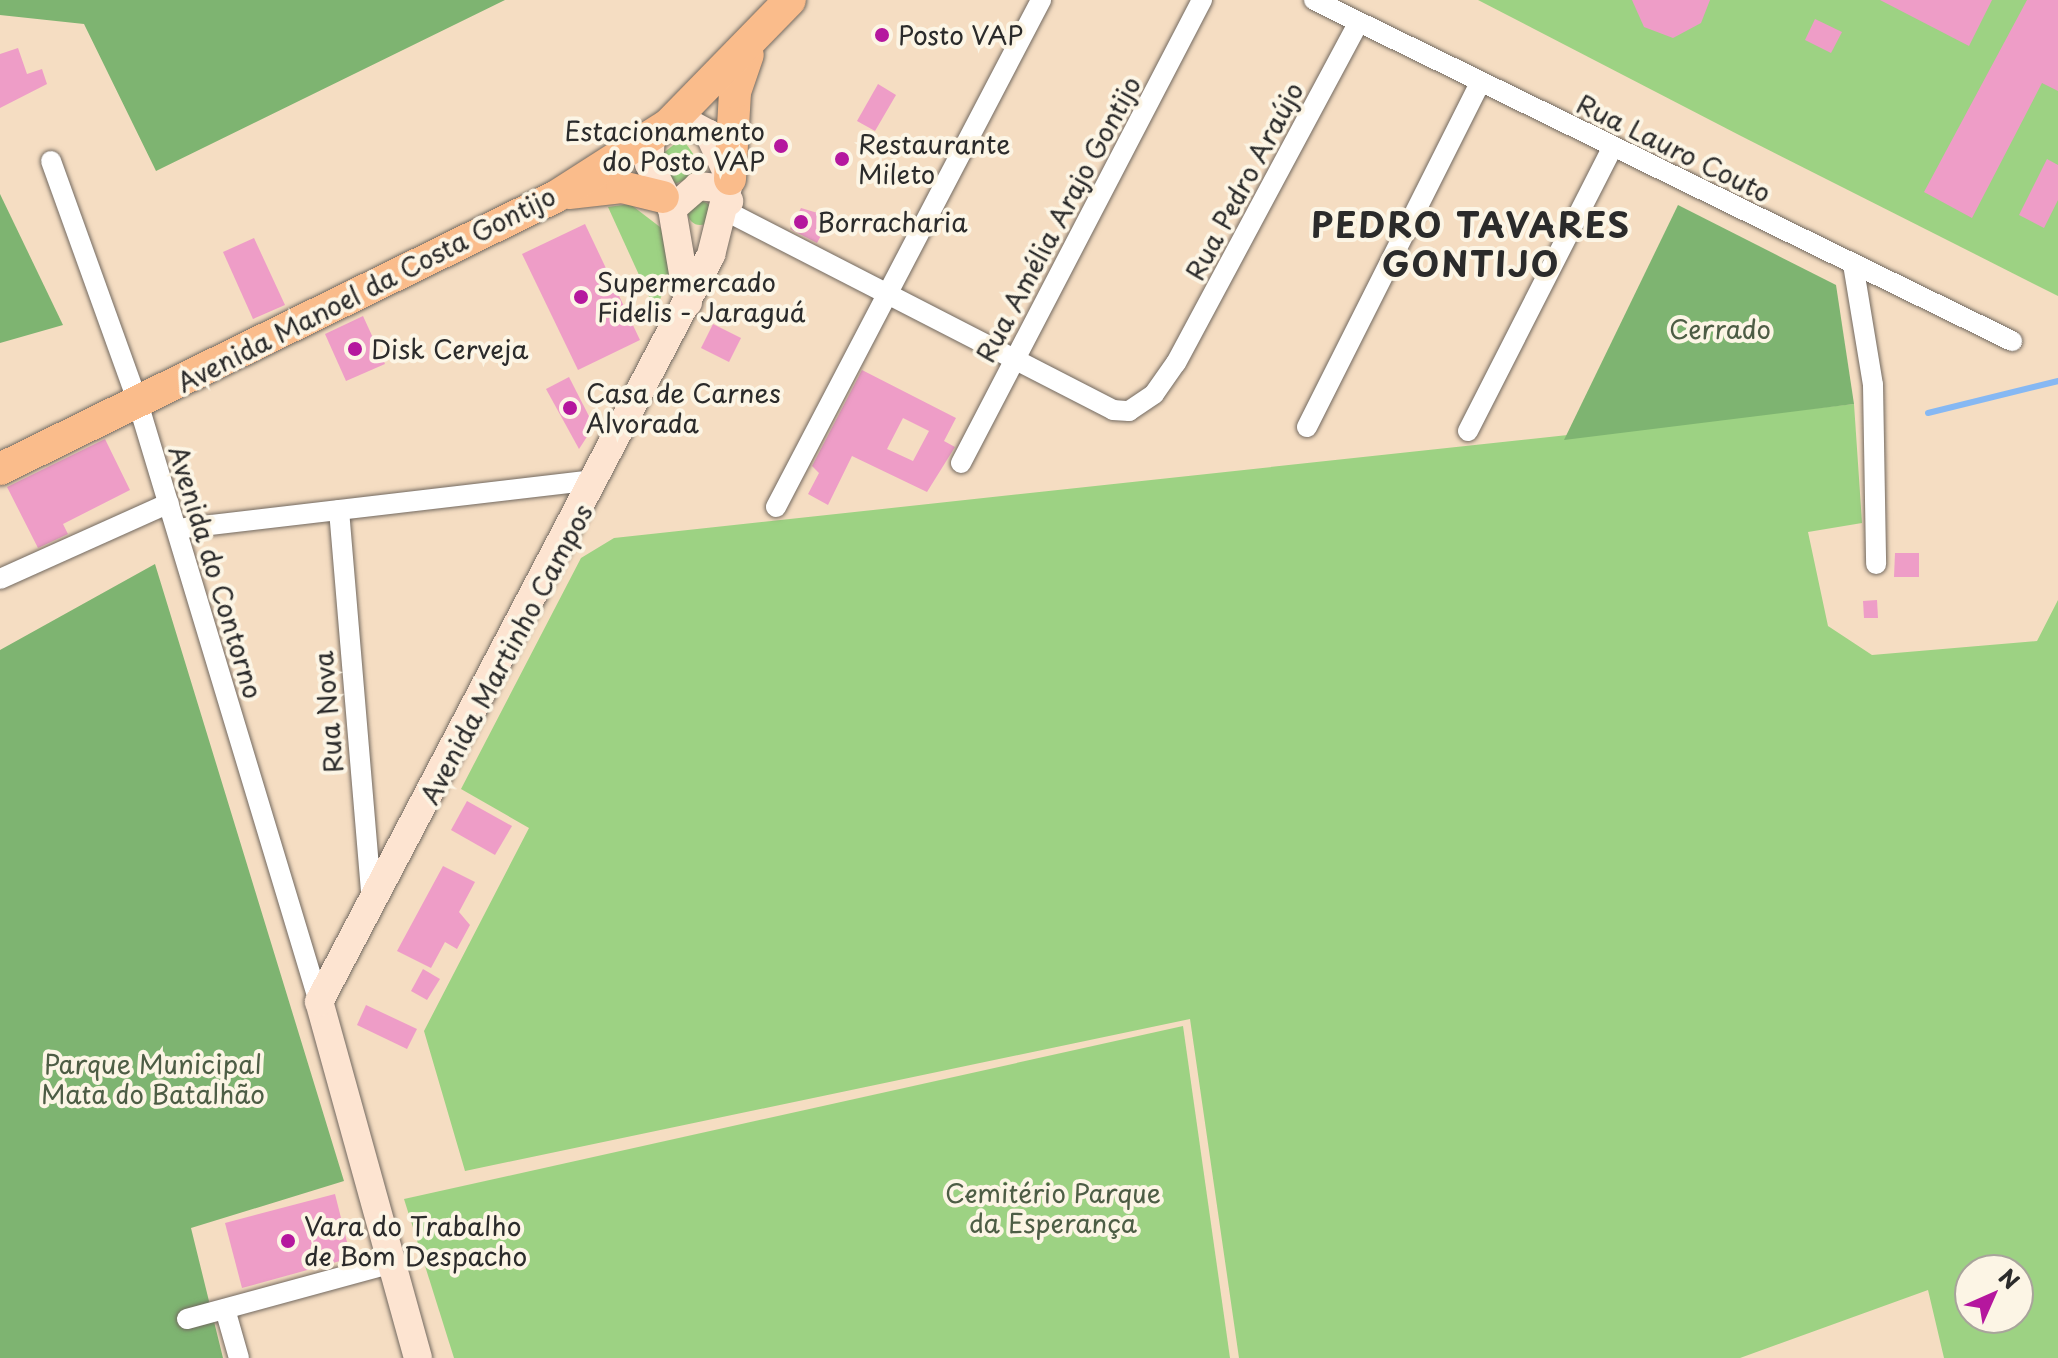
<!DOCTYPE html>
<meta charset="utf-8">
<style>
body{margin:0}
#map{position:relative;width:2058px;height:1358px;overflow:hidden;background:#f5ddc2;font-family:"Playpen Sans",sans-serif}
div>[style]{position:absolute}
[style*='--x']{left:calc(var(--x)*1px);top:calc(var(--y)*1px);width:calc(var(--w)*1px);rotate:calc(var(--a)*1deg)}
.green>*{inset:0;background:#9dd283}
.round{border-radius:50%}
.forest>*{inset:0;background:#7eb471}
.stream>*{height:6px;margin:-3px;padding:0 3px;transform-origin:3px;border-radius:3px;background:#86b8f3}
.building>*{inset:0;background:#ee9dc7}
.roads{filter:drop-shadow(0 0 2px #726960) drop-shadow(0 0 2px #726960)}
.street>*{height:20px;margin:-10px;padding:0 10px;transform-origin:10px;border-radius:10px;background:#fff}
.secondary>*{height:28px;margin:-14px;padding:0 14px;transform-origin:14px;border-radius:14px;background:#fde4d1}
.primary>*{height:32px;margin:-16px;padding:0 16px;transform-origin:16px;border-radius:16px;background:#fabc8b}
.dots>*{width:22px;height:22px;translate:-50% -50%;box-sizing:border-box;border:4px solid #fcf5e5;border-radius:50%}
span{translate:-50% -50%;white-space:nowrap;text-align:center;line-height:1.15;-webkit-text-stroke:8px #fcf5e5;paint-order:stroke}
.poi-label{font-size:26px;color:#2b2b2b}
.left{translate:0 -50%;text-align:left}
.right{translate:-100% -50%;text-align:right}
.street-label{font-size:26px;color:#2b2b2b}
.park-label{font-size:26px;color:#4d5d45}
.district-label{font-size:34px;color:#2b2b2b;font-weight:700;letter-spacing:2px}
.north{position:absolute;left:1954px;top:1254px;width:80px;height:80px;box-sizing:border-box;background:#fcf5e5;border:2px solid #a8a49b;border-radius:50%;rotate:45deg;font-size:22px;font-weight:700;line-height:32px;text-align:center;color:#2b2b2b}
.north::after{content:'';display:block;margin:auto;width:28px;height:36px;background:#b5179e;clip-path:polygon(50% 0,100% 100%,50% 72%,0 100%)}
</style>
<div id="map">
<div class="green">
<i style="clip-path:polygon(1478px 0,2058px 0,2058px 296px,1741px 136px)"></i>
<i style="clip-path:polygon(682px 138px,706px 172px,672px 185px,661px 155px)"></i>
<i class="round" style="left:688px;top:201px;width:24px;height:24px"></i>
<i style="clip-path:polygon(630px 204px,660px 227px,671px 246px,674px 269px,655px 310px,608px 207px)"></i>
<i style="clip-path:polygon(evenodd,1854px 404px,1862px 523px,1808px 532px,1828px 626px,1872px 655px,2037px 641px,2058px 600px,2058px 1358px,1944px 1358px,1928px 1290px,1740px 1358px,1239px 1358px,1190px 1019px,465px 1171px,424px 1031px,529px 828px,461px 789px,581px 558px,614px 538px,1854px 404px,1970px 1270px,2018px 1270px,2018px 1318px,1970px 1318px,1970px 1270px)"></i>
<i style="clip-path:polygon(1183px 1026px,1230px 1358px,454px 1358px,404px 1199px)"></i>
</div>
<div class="forest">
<i style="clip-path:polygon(0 0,505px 0,156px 171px,84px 24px,0 15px)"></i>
<i style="clip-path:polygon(0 194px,63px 325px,0 343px)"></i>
<i style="clip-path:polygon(1678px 205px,1836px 285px,1854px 404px,1564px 440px)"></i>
<i style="clip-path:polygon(155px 564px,344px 1181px,191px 1228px,223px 1358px,0 1358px,0 650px)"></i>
</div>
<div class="stream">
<i style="--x:1928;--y:413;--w:134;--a:-13.8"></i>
</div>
<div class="building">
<i style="clip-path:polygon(1632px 0,1710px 0,1701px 23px,1673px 38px,1644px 27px)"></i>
<i style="clip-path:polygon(1880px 0,1992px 0,1969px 46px)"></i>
<i style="clip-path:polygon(2027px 0,2058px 0,2058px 91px,2042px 83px,1972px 218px,1924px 192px)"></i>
<i style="clip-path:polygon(1815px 19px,1842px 32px,1831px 53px,1805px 40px)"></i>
<i style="clip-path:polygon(18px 48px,27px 74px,42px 69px,47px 84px,0 108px,0 54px)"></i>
<i style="clip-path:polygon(878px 84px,896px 95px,875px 131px,857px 121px)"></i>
<i style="clip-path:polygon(2047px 159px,2058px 165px,2058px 200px,2044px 228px,2019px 215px)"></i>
<i style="clip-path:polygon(801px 208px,831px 217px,817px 243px,790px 229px)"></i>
<i style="clip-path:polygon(585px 224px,640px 340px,578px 370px,522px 254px)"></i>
<i style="clip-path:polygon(254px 238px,285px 305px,253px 319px,223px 252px)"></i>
<i style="clip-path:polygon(363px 316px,385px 364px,346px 381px,325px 334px)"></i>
<i style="clip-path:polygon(713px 324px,741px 338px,729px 362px,701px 348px)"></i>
<i style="clip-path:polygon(evenodd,862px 370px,956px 418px,944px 441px,955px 447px,927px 492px,852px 456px,828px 505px,808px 494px,819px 473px,812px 466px,862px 370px,903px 418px,929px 431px,913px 461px,887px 449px,903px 418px)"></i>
<i style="clip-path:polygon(569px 377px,594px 426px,579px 449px,546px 389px)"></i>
<i style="clip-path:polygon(105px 439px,130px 490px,63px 524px,68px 534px,38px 548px,7px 487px)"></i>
<i style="clip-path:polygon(1895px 553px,1919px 553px,1919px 577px,1894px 577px)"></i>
<i style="clip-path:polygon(1877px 600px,1878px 618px,1864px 618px,1863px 601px)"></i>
<i style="clip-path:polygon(467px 801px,512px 826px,495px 855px,451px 830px)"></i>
<i style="clip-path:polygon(443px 866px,475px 882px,459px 912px,470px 925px,457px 949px,445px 942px,431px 968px,397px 951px)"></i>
<i style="clip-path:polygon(423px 969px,440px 979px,427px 1000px,411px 991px)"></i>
<i style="clip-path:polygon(366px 1005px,417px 1029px,407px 1049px,357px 1025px)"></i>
<i style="clip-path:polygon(335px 1194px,351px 1258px,242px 1288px,225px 1223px)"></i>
</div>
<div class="roads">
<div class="street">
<i style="--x:1314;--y:0;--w:777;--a:26.04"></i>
<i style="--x:51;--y:161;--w:257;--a:70.2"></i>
<i style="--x:138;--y:403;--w:626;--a:73.19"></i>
<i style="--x:728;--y:212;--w:433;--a:27.2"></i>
<i style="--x:1113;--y:410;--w:16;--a:4"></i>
<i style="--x:1129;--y:411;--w:30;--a:-34"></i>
<i style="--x:1154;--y:394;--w:38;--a:-55"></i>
<i style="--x:1176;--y:363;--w:386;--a:-61.8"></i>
<i style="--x:1853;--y:264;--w:123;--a:80.6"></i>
<i style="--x:1873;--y:385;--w:179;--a:89"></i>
<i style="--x:1307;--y:427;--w:385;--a:-63.3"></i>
<i style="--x:1468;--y:431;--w:318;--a:-63"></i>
<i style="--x:961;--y:463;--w:522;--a:-62.5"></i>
<i style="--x:776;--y:507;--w:572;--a:-62.4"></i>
<i style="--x:339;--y:510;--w:391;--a:85.2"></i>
<i style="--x:177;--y:529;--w:423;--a:-6.7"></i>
<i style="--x:0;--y:579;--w:185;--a:-24.2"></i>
<i style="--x:225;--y:1309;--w:51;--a:74.1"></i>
<i style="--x:187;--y:1319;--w:210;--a:-15.2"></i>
</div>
<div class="secondary">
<i style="--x:651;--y:136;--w:28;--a:94"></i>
<i style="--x:649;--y:164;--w:51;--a:62.9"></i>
<i style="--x:672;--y:209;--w:95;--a:80.3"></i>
<i style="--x:672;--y:209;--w:35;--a:-41"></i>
<i style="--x:698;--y:186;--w:19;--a:6"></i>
<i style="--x:717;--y:188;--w:18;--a:47"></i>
<i style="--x:418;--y:1358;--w:370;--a:-105.5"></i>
<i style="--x:319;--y:1002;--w:844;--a:-62.31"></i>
<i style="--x:711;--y:255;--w:78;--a:-76"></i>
<i style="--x:730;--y:179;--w:50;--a:-115"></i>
<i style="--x:709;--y:134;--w:38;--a:-152"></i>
</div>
<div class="primary">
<i style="--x:730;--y:179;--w:87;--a:-86.7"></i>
<i style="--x:735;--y:92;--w:39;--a:-71"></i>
<i style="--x:569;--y:193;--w:53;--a:-6.5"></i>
<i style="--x:622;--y:187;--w:42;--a:13.7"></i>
<i style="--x:0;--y:469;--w:618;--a:-26.11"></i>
<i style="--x:555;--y:197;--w:135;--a:-32.6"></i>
<i style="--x:669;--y:124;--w:173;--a:-45.7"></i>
</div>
</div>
<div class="dots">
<i style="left:882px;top:35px;background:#b5179e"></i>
<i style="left:781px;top:146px;background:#b5179e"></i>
<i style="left:842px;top:159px;background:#b5179e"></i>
<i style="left:801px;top:222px;background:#b5179e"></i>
<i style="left:581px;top:297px;background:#b5179e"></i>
<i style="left:355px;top:349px;background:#b5179e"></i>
<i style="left:570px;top:408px;background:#b5179e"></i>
<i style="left:288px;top:1241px;background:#b5179e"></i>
</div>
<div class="poi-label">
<span class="left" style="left:898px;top:35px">Posto VAP</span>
<span class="right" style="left:765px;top:146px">Estacionamento<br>do Posto VAP</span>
<span class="left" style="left:858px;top:159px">Restaurante<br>Mileto</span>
<span class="left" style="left:817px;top:222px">Borracharia</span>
<span class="left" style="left:597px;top:297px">Supermercado<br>Fidelis - Jaraguá</span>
<span class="left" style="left:371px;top:349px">Disk Cerveja</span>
<span class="left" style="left:586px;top:408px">Casa de Carnes<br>Alvorada</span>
<span class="left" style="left:304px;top:1241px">Vara do Trabalho<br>de Bom Despacho</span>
</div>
<div class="street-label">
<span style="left:1674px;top:148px;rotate:26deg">Rua Lauro Couto</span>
<span style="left:1244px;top:181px;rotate:-62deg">Rua Pedro Araújo</span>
<span style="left:1058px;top:219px;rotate:-62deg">Rua Amélia Arajo Gontijo</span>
<span style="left:366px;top:289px;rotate:-27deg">Avenida Manoel da Costa Gontijo</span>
<span style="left:216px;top:572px;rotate:73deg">Avenida do Contorno</span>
<span style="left:506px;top:654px;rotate:-62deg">Avenida Martinho Campos</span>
<span style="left:328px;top:712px;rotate:-95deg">Rua Nova</span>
</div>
<div class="park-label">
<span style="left:1720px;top:329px">Cerrado</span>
<span style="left:153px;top:1079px">Parque Municipal<br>Mata do Batalhão</span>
<span style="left:1053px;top:1208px">Cemitério Parque<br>da Esperança</span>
</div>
<div class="district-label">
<span style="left:1471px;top:244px">PEDRO TAVARES<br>GONTIJO</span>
</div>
<div class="north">N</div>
</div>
